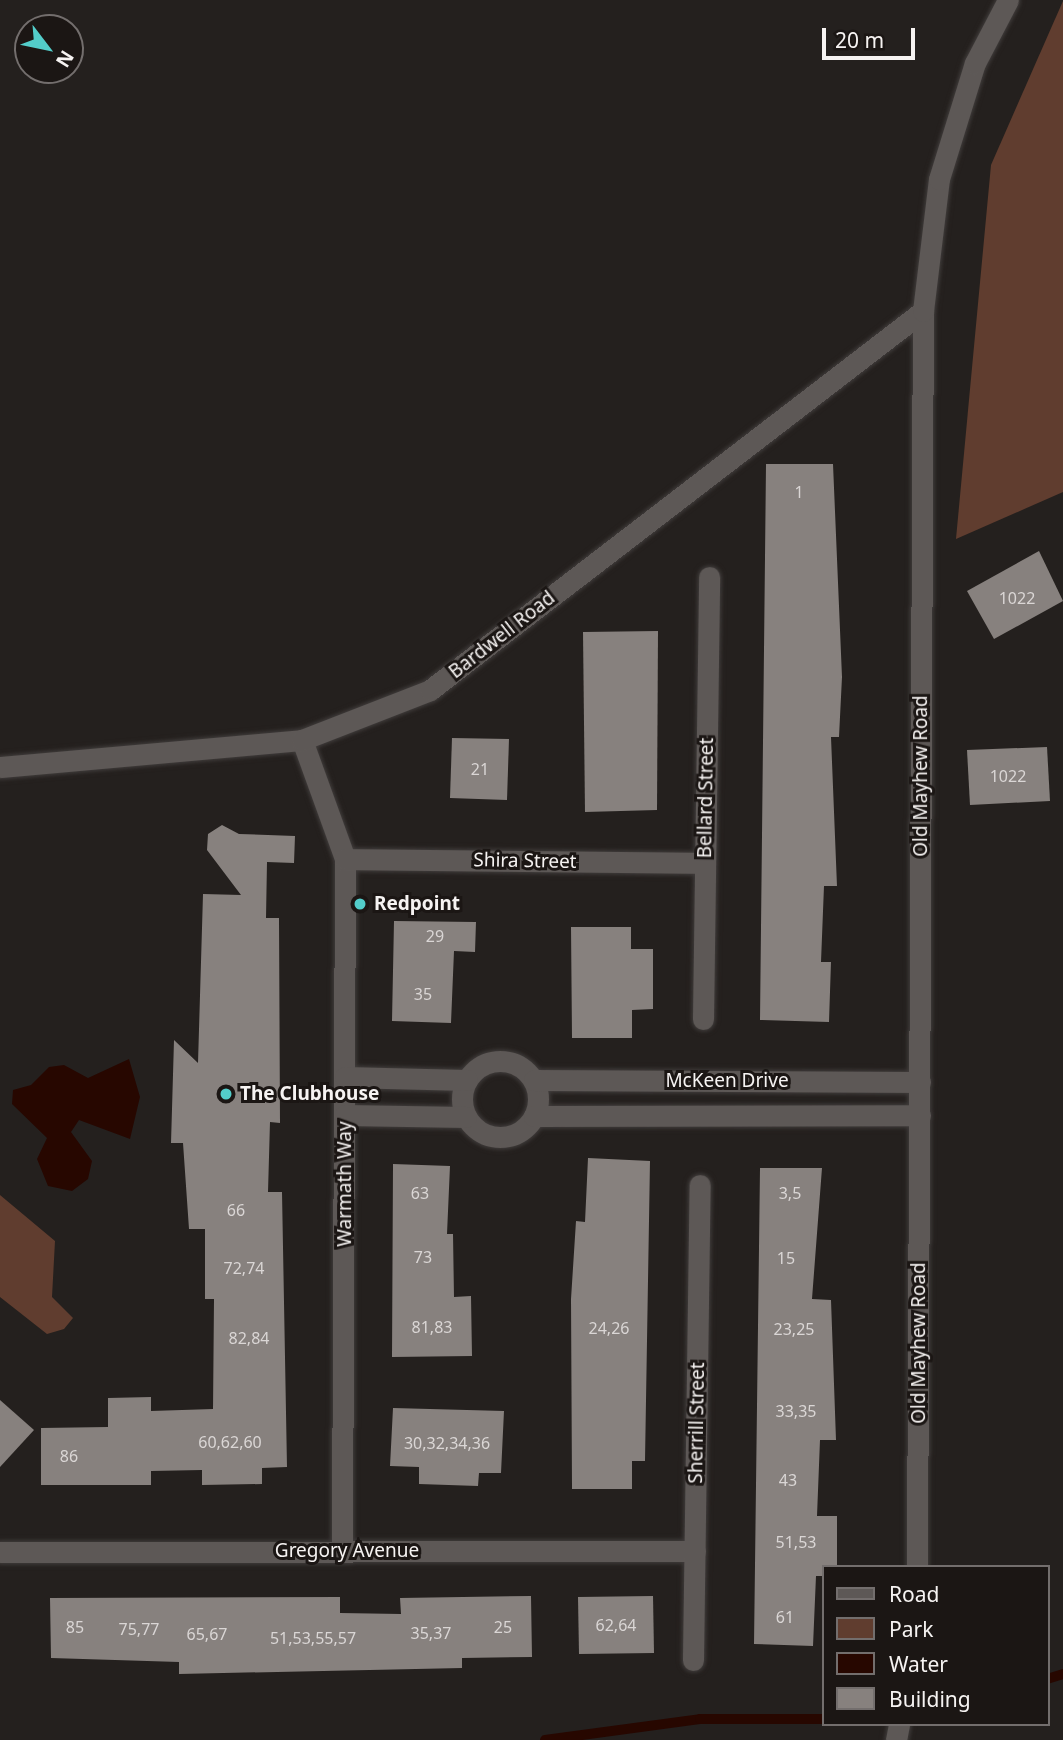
<!DOCTYPE html>
<style>
body{margin:0}
#map{position:relative;width:1063px;height:1740px;overflow:hidden;background:#24201e;font-family:"Noto Sans",sans-serif}
div>[style]{position:absolute}
[style*='--x']{left:calc(var(--x)*1px);top:calc(var(--y)*1px);width:calc(var(--w)*1px);rotate:calc(var(--a)*1deg)}
.green>*{inset:0;background:#603d2f}
.water>*{inset:0;background:#270700}
.stream>*{height:10px;margin:-5px;padding:0 5px;transform-origin:5px;border-radius:5px;background:#270700}
.building>*{inset:0;background:#87817e}
.roads{filter:drop-shadow(0 0 2px #403c3b) drop-shadow(0 0 2px #403c3b)}
.minor>*{height:21px;margin:-10.5px;padding:0 10.5px;transform-origin:10.5px;border-radius:10.5px;background:#5d5856}
.minor>.ring{margin:-10.5px;padding:0;box-sizing:content-box;background:none;border:21px solid #5d5856;border-radius:50%}
.dots>*{width:19px;height:19px;translate:-50% -50%;box-sizing:border-box;border:4px solid #1b1614;border-radius:50%}
span{translate:-50% -50%;white-space:nowrap;text-align:center;line-height:1.15;-webkit-text-stroke:6px #1b1614;paint-order:stroke}
.number-label{font-size:16px;color:#dad6d5}
.number-label span{-webkit-text-stroke-width:0}
.street-label{font-size:19px;color:#f6f3f2}
.poi-label{font-size:19px;color:#f6f3f2;font-weight:700}
.left{translate:0 -50%;text-align:left}
.legend{position:absolute;left:822px;top:1565px;width:228px;height:161px;box-sizing:border-box;background:#1b1614;border:2px solid #736e6d;margin:0;padding:9px 12px;list-style:none;font-size:21px;color:#f6f3f2}
.legend li{display:flex;align-items:center;gap:14px;height:35px}
.legend b{width:35px;border:2px solid #736e6d}
.north{position:absolute;left:14px;top:14px;width:70px;height:70px;box-sizing:border-box;background:#1b1614;border:2px solid #736e6d;border-radius:50%;rotate:122deg;font-size:19px;font-weight:700;line-height:28px;text-align:center;color:#f6f3f2}
.north::after{content:'';display:block;margin:auto;width:24px;height:32px;background:#53cdca;clip-path:polygon(50% 0,100% 100%,50% 72%,0 100%)}
.scale{position:absolute;left:822px;top:28px;width:93px;height:32px;box-sizing:border-box;border:4px solid #f6f3f2;border-top:0;padding-left:9px;font-size:21px;line-height:24px;white-space:nowrap;color:#f6f3f2;-webkit-text-stroke:5px #1b1614;paint-order:stroke}
</style>
<div id="map">
<div class="green">
<i style="clip-path:polygon(1063px 1px,1063px 492px,956px 539px,991px 165px)"></i>
<i style="clip-path:polygon(0 1195px,55px 1241px,52px 1297px,73px 1318px,64px 1329px,47px 1334px,0 1297px)"></i>
</div>
<div class="water">
<i style="clip-path:polygon(129px 1059px,140px 1097px,130px 1139px,79px 1120px,71px 1132px,92px 1161px,88px 1179px,72px 1191px,48px 1186px,37px 1159px,47px 1138px,12px 1104px,13px 1090px,31px 1085px,49px 1067px,64px 1065px,88px 1078px)"></i>
</div>
<div class="stream">
<i style="--x:1047;--y:1679;--w:17;--a:-17"></i>
<i style="--x:545;--y:1740;--w:156;--a:-7.7"></i>
<i style="--x:700;--y:1719;--w:123;--a:0"></i>
</div>
<div class="building">
<i style="clip-path:polygon(766px 464px,833px 464px,842px 677px,839px 737px,831px 737px,837px 886px,824px 886px,821px 962px,831px 962px,829px 1022px,760px 1020px)"></i>
<i style="clip-path:polygon(1039px 551px,1063px 601px,994px 639px,967px 591px)"></i>
<i style="clip-path:polygon(658px 631px,657px 810px,585px 812px,583px 632px)"></i>
<i style="clip-path:polygon(452px 738px,509px 739px,507px 800px,450px 798px)"></i>
<i style="clip-path:polygon(1047px 747px,1050px 801px,970px 805px,967px 750px)"></i>
<i style="clip-path:polygon(222px 825px,239px 834px,295px 836px,294px 863px,267px 862px,266px 918px,279px 918px,280px 1123px,270px 1122px,268px 1192px,282px 1192px,287px 1467px,262px 1468px,262px 1484px,202px 1485px,202px 1470px,151px 1471px,151px 1485px,41px 1485px,41px 1428px,108px 1427px,108px 1398px,151px 1397px,151px 1411px,213px 1409px,214px 1299px,205px 1299px,205px 1229px,189px 1229px,183px 1143px,171px 1143px,174px 1040px,198px 1063px,203px 894px,241px 895px,207px 850px,208px 834px)"></i>
<i style="clip-path:polygon(394px 921px,476px 922px,475px 952px,454px 951px,451px 1023px,392px 1021px)"></i>
<i style="clip-path:polygon(571px 927px,631px 927px,631px 949px,653px 949px,653px 1009px,632px 1010px,632px 1038px,572px 1038px)"></i>
<i style="clip-path:polygon(588px 1158px,650px 1161px,645px 1461px,632px 1461px,632px 1489px,572px 1489px,571px 1299px,576px 1221px,585px 1222px)"></i>
<i style="clip-path:polygon(393px 1164px,450px 1166px,447px 1234px,453px 1234px,454px 1297px,471px 1296px,472px 1356px,392px 1357px)"></i>
<i style="clip-path:polygon(760px 1168px,822px 1168px,812px 1299px,831px 1300px,836px 1440px,820px 1440px,817px 1516px,837px 1516px,837px 1567px,823px 1567px,823px 1576px,816px 1576px,813px 1646px,754px 1644px)"></i>
<i style="clip-path:polygon(0 1400px,34px 1430px,0 1467px)"></i>
<i style="clip-path:polygon(393px 1408px,504px 1411px,501px 1473px,479px 1473px,478px 1486px,419px 1484px,419px 1467px,390px 1466px)"></i>
<i style="clip-path:polygon(531px 1596px,532px 1657px,462px 1658px,462px 1668px,179px 1674px,179px 1662px,51px 1658px,50px 1598px,340px 1597px,340px 1613px,401px 1614px,400px 1598px)"></i>
<i style="clip-path:polygon(653px 1596px,654px 1653px,579px 1654px,578px 1597px)"></i>
</div>
<div class="roads">
<div class="minor">
<i style="--x:302;--y:740;--w:127;--a:70.1"></i>
<i style="--x:345;--y:859;--w:692;--a:90.25"></i>
<i style="--x:0;--y:767;--w:303;--a:-5.1"></i>
<i style="--x:302;--y:740;--w:137;--a:-21.3"></i>
<i style="--x:430;--y:690;--w:622;--a:-37.55"></i>
<i style="--x:345;--y:859;--w:360;--a:0.6"></i>
<i style="--x:703;--y:1019;--w:442;--a:-89.2"></i>
<i class="ring" style="left:462px;top:1061px;width:55px;height:55px"></i>
<i style="--x:345;--y:1077;--w:122;--a:1.4"></i>
<i style="--x:534;--y:1080;--w:386;--a:0.3"></i>
<i style="--x:345;--y:1115;--w:121;--a:0.9"></i>
<i style="--x:534;--y:1116;--w:386;--a:-0.1"></i>
<i style="--x:0;--y:1552;--w:695;--a:-0.08"></i>
<i style="--x:917;--y:1567;--w:1256;--a:-89.73"></i>
<i style="--x:923;--y:311;--w:133;--a:-83.1"></i>
<i style="--x:939;--y:179;--w:121;--a:-72.8"></i>
<i style="--x:975;--y:63;--w:71;--a:-62.4"></i>
<i style="--x:693;--y:1660;--w:475;--a:-89.2"></i>
<i style="--x:896;--y:1740;--w:16;--a:-79"></i>
</div>
</div>
<div class="dots">
<i style="left:360px;top:904px;background:#53cdca"></i>
<i style="left:226px;top:1094px;background:#53cdca"></i>
</div>
<div class="number-label">
<span style="left:799px;top:492px">1</span>
<span style="left:1017px;top:598px">1022</span>
<span style="left:480px;top:769px">21</span>
<span style="left:1008px;top:776px">1022</span>
<span style="left:435px;top:936px">29</span>
<span style="left:423px;top:994px">35</span>
<span style="left:420px;top:1193px">63</span>
<span style="left:790px;top:1193px">3,5</span>
<span style="left:236px;top:1210px">66</span>
<span style="left:423px;top:1257px">73</span>
<span style="left:786px;top:1258px">15</span>
<span style="left:244px;top:1268px">72,74</span>
<span style="left:432px;top:1327px">81,83</span>
<span style="left:609px;top:1328px">24,26</span>
<span style="left:794px;top:1329px">23,25</span>
<span style="left:249px;top:1338px">82,84</span>
<span style="left:796px;top:1411px">33,35</span>
<span style="left:230px;top:1442px">60,62,60</span>
<span style="left:447px;top:1443px">30,32,34,36</span>
<span style="left:69px;top:1456px">86</span>
<span style="left:788px;top:1480px">43</span>
<span style="left:796px;top:1542px">51,53</span>
<span style="left:785px;top:1617px">61</span>
<span style="left:616px;top:1625px">62,64</span>
<span style="left:75px;top:1627px">85</span>
<span style="left:503px;top:1627px">25</span>
<span style="left:139px;top:1629px">75,77</span>
<span style="left:431px;top:1633px">35,37</span>
<span style="left:207px;top:1634px">65,67</span>
<span style="left:313px;top:1638px">51,53,55,57</span>
</div>
<div class="street-label">
<span style="left:502px;top:635px;rotate:-38deg">Bardwell Road</span>
<span style="left:921px;top:776px;rotate:-90deg">Old Mayhew Road</span>
<span style="left:706px;top:798px;rotate:-89deg">Bellard Street</span>
<span style="left:525px;top:861px;rotate:1deg">Shira Street</span>
<span style="left:727px;top:1081px">McKeen Drive</span>
<span style="left:345px;top:1184px;rotate:-90deg">Warmath Way</span>
<span style="left:919px;top:1343px;rotate:-90deg">Old Mayhew Road</span>
<span style="left:697px;top:1423px;rotate:-89deg">Sherrill Street</span>
<span style="left:347px;top:1551px">Gregory Avenue</span>
</div>
<div class="poi-label">
<span class="left" style="left:374px;top:904px">Redpoint</span>
<span class="left" style="left:240px;top:1094px">The Clubhouse</span>
</div>
<ul class="legend">
<li><b style="height:9px;background:#5d5856"></b>Road</li>
<li><b style="height:19px;background:#603d2f"></b>Park</li>
<li><b style="height:19px;background:#270700"></b>Water</li>
<li><b style="height:19px;background:#87817e"></b>Building</li>
</ul>
<div class="north">N</div>
<div class="scale">20 m</div>
</div>
